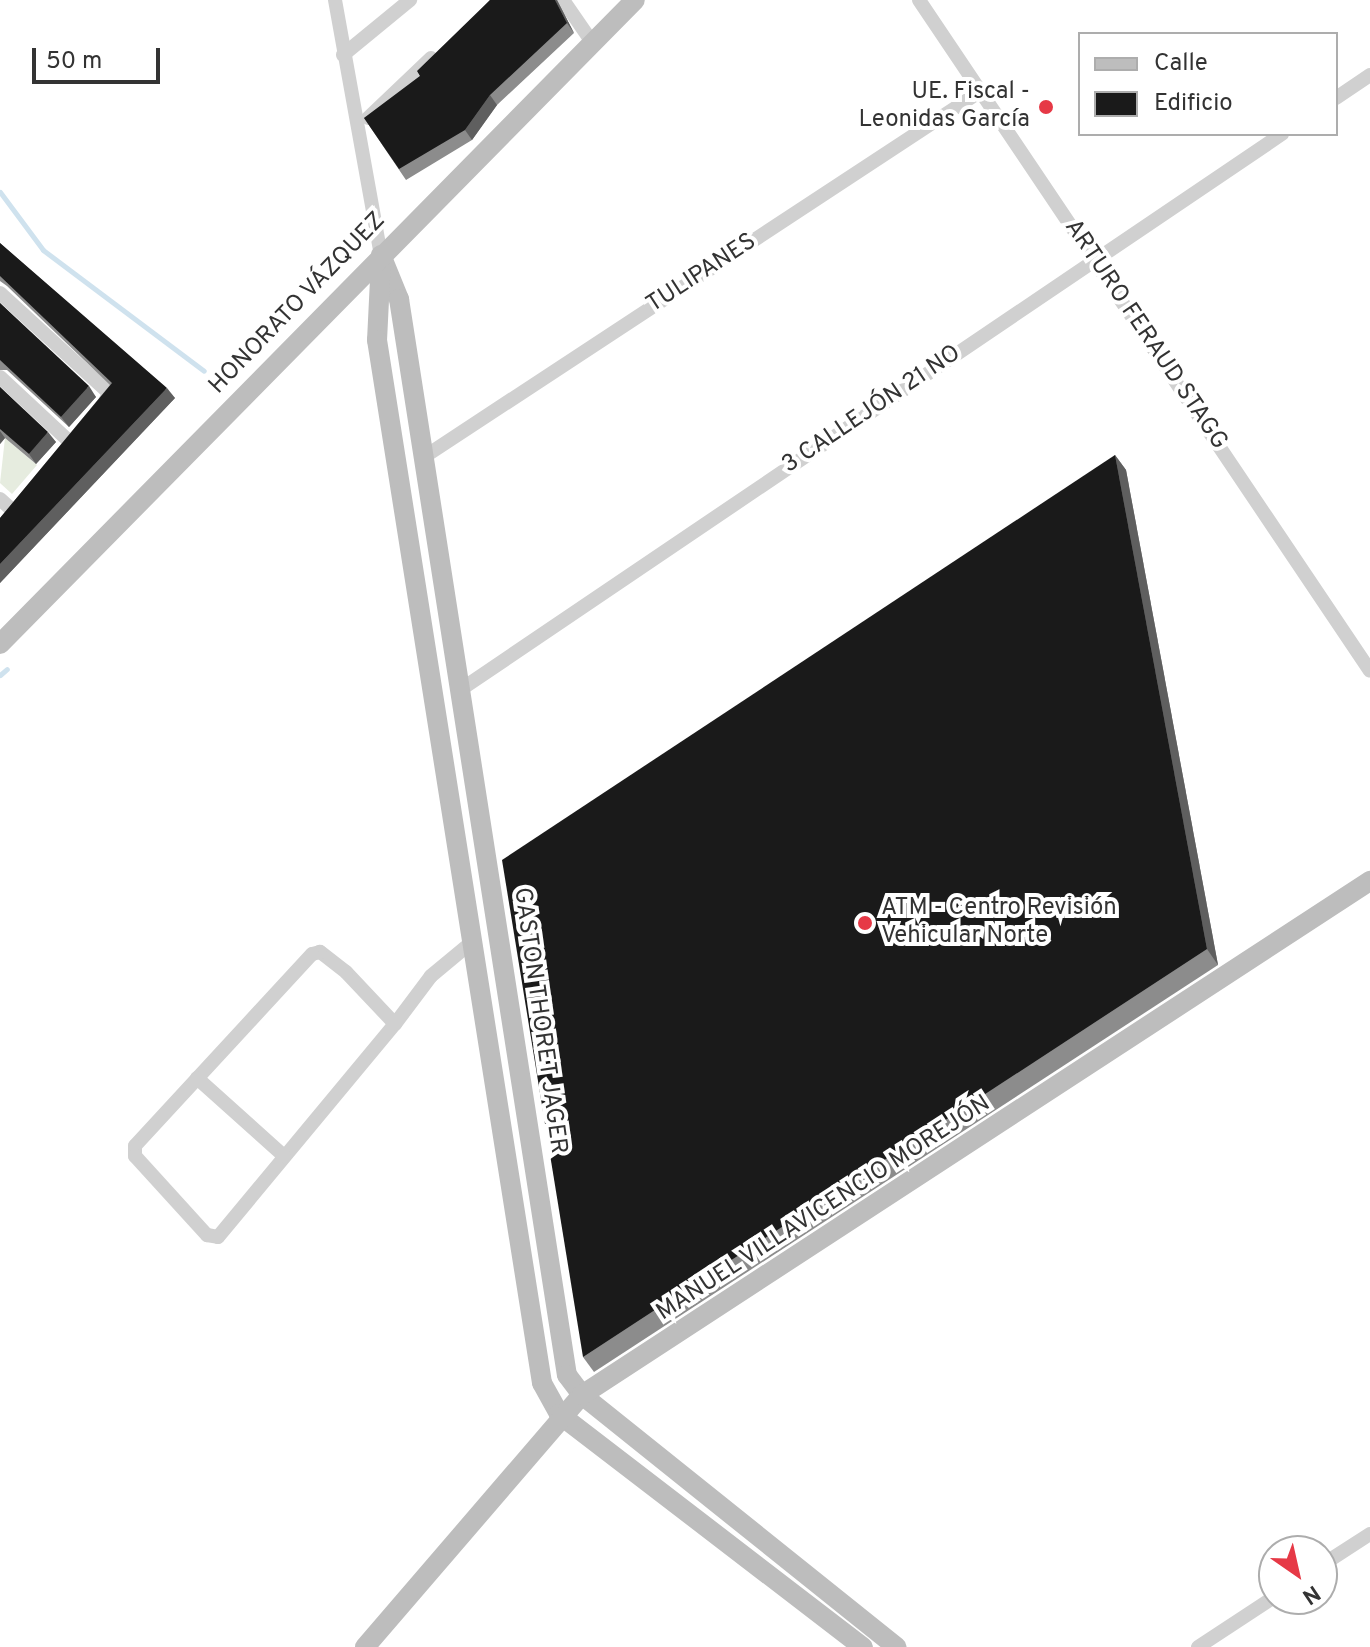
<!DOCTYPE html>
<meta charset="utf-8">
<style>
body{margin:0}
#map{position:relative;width:1370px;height:1647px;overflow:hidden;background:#fff;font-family:Overpass,sans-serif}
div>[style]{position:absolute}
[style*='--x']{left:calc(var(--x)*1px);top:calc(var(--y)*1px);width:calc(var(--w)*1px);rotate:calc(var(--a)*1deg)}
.green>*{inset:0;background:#e6ecdf}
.stream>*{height:5px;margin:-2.5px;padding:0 2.5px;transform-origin:2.5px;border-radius:2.5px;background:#cfe2ee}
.street>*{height:14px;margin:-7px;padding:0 7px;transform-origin:7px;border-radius:7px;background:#d0d0d0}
.secondary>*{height:20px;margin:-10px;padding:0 10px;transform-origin:10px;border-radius:10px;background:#bdbdbd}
.wall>*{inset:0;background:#8c8c8c}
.shaded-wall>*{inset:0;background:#5f5f5f}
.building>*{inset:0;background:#1a1a1a}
.dots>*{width:22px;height:22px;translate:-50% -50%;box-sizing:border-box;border:4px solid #fff;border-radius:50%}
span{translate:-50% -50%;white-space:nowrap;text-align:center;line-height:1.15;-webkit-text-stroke:8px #fff;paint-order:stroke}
.poi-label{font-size:24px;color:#333}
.right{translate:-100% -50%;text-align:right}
.left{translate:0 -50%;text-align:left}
.street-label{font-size:24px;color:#333}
.legend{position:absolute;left:1078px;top:32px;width:260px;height:104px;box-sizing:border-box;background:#fff;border:2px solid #adadad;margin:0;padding:10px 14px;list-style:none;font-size:24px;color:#333}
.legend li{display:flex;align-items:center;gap:16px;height:40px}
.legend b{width:40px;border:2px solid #adadad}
.north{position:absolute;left:1258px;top:1535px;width:80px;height:80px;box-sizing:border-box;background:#fff;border:2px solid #adadad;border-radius:50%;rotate:146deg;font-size:22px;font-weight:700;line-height:32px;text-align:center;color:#333}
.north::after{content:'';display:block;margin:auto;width:28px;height:36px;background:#e63946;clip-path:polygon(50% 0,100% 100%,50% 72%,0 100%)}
.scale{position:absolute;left:32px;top:48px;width:128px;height:36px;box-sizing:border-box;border:4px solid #333;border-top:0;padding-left:10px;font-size:24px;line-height:28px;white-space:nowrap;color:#333;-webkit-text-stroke:6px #fff;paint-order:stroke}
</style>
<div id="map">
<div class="green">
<i style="clip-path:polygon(5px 438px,37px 465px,12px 494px,0 483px)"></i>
</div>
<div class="stream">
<i style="--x:0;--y:192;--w:72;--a:53.4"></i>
<i style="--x:43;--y:250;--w:201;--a:36.9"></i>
<i style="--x:0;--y:675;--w:9;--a:-41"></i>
</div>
<div class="street">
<i style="--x:335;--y:0;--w:259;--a:79.8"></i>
<i style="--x:563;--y:0;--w:51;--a:55.4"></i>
<i style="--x:919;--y:0;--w:808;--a:56.09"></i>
<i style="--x:343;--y:55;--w:87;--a:-39.4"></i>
<i style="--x:1336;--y:98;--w:41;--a:-34.1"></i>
<i style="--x:368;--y:118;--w:87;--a:-43.6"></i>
<i style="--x:0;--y:293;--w:148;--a:42.5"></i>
<i style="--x:109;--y:393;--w:12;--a:114"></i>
<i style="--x:0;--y:377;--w:96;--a:42.9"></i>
<i style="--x:424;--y:457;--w:666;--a:-33.31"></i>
<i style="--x:0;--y:499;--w:13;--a:42"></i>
<i style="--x:463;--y:688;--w:989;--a:-34.08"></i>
<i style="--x:395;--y:1024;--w:71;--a:-133.3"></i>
<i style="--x:346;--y:972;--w:33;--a:-142"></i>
<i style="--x:320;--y:952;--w:8;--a:166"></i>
<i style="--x:312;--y:954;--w:261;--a:132.7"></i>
<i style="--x:135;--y:1146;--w:10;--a:90"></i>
<i style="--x:135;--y:1156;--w:107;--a:47.7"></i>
<i style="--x:207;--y:1235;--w:11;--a:10"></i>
<i style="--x:218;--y:1237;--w:277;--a:-50.3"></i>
<i style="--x:395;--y:1024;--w:60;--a:-53.1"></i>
<i style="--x:431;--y:976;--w:55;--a:-39.8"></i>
<i style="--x:197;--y:1078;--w:117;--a:41.9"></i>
<i style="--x:1322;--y:1565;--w:57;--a:-32.9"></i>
<i style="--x:1198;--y:1647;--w:91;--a:-33.3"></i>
</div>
<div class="secondary">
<i style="--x:381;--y:255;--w:48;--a:67.8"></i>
<i style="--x:399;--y:299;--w:1089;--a:81.13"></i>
<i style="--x:567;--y:1375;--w:25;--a:53"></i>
<i style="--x:582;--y:1395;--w:403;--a:38.7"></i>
<i style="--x:381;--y:259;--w:81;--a:92.8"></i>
<i style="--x:377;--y:340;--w:1056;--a:81.01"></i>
<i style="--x:542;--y:1383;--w:35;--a:61"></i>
<i style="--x:559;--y:1414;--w:383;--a:37.5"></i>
<i style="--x:0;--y:644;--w:904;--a:-45.4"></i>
<i style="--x:365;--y:1647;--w:333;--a:-49.3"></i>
<i style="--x:582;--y:1395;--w:941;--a:-33.12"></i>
</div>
<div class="wall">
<i style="clip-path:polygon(490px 0,557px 0,574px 33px,497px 105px,472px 140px,406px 180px,364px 118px,420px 76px)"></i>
<i style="clip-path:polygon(0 243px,175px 398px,0 583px,0 518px,110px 385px,7px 286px,0 281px)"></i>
<i style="clip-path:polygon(0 303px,96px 397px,69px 427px,7px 370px,0 370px)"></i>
<i style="clip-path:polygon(0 387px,56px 442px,36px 464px,5px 438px,0 444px)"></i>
<i style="clip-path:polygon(1115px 455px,1126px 470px,1218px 965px,594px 1372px,583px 1357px)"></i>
</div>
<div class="shaded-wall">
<i style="clip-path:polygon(555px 0,557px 0,574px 33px,567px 23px)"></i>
<i style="clip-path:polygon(490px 95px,497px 105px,472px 140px,465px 130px)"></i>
<i style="clip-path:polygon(89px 386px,96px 397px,69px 427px,61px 417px)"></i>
<i style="clip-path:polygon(167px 388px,175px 398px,0 583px,0 564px)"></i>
<i style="clip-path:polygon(0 431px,5px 438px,0 444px)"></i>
<i style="clip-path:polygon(48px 432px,56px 442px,36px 464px,29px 454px)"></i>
<i style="clip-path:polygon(1115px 455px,1126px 470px,1218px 965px,1207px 949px)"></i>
</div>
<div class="building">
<i style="clip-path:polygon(490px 0,555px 0,567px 23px,490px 95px,465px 130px,399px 169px,364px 118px,420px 76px,417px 71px)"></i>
<i style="clip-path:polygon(0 243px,167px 388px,0 564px,0 518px,112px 383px,0 276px)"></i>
<i style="clip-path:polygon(0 303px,89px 386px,61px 417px,0 360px)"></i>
<i style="clip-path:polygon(0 387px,48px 432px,29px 454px,0 429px)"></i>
<i style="clip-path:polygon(1115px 455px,1207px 949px,583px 1357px,502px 860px)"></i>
</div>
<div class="dots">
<i style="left:1046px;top:107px;background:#e63946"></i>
<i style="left:865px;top:923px;background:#e63946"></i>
</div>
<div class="poi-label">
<span class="right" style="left:1030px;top:107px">UE. Fiscal -<br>Leonidas García</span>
<span class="left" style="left:881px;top:923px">ATM - Centro Revisión<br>Vehicular Norte</span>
</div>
<div class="street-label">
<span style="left:702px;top:274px;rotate:-33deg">TULIPANES</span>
<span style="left:298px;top:304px;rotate:-46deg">HONORATO VÁZQUEZ</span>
<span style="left:1145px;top:335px;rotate:56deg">ARTURO FERAUD STAGG</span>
<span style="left:872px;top:410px;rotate:-34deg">3 CALLEJÓN 21 NO</span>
<span style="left:539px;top:1021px;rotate:82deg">GASTON THORET JAGER</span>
<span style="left:824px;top:1209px;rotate:-33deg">MANUEL VILLAVICENCIO MOREJÓN</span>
</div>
<ul class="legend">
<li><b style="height:10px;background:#bdbdbd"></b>Calle</li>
<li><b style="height:22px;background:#1a1a1a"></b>Edificio</li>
</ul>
<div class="north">N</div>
<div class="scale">50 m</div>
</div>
